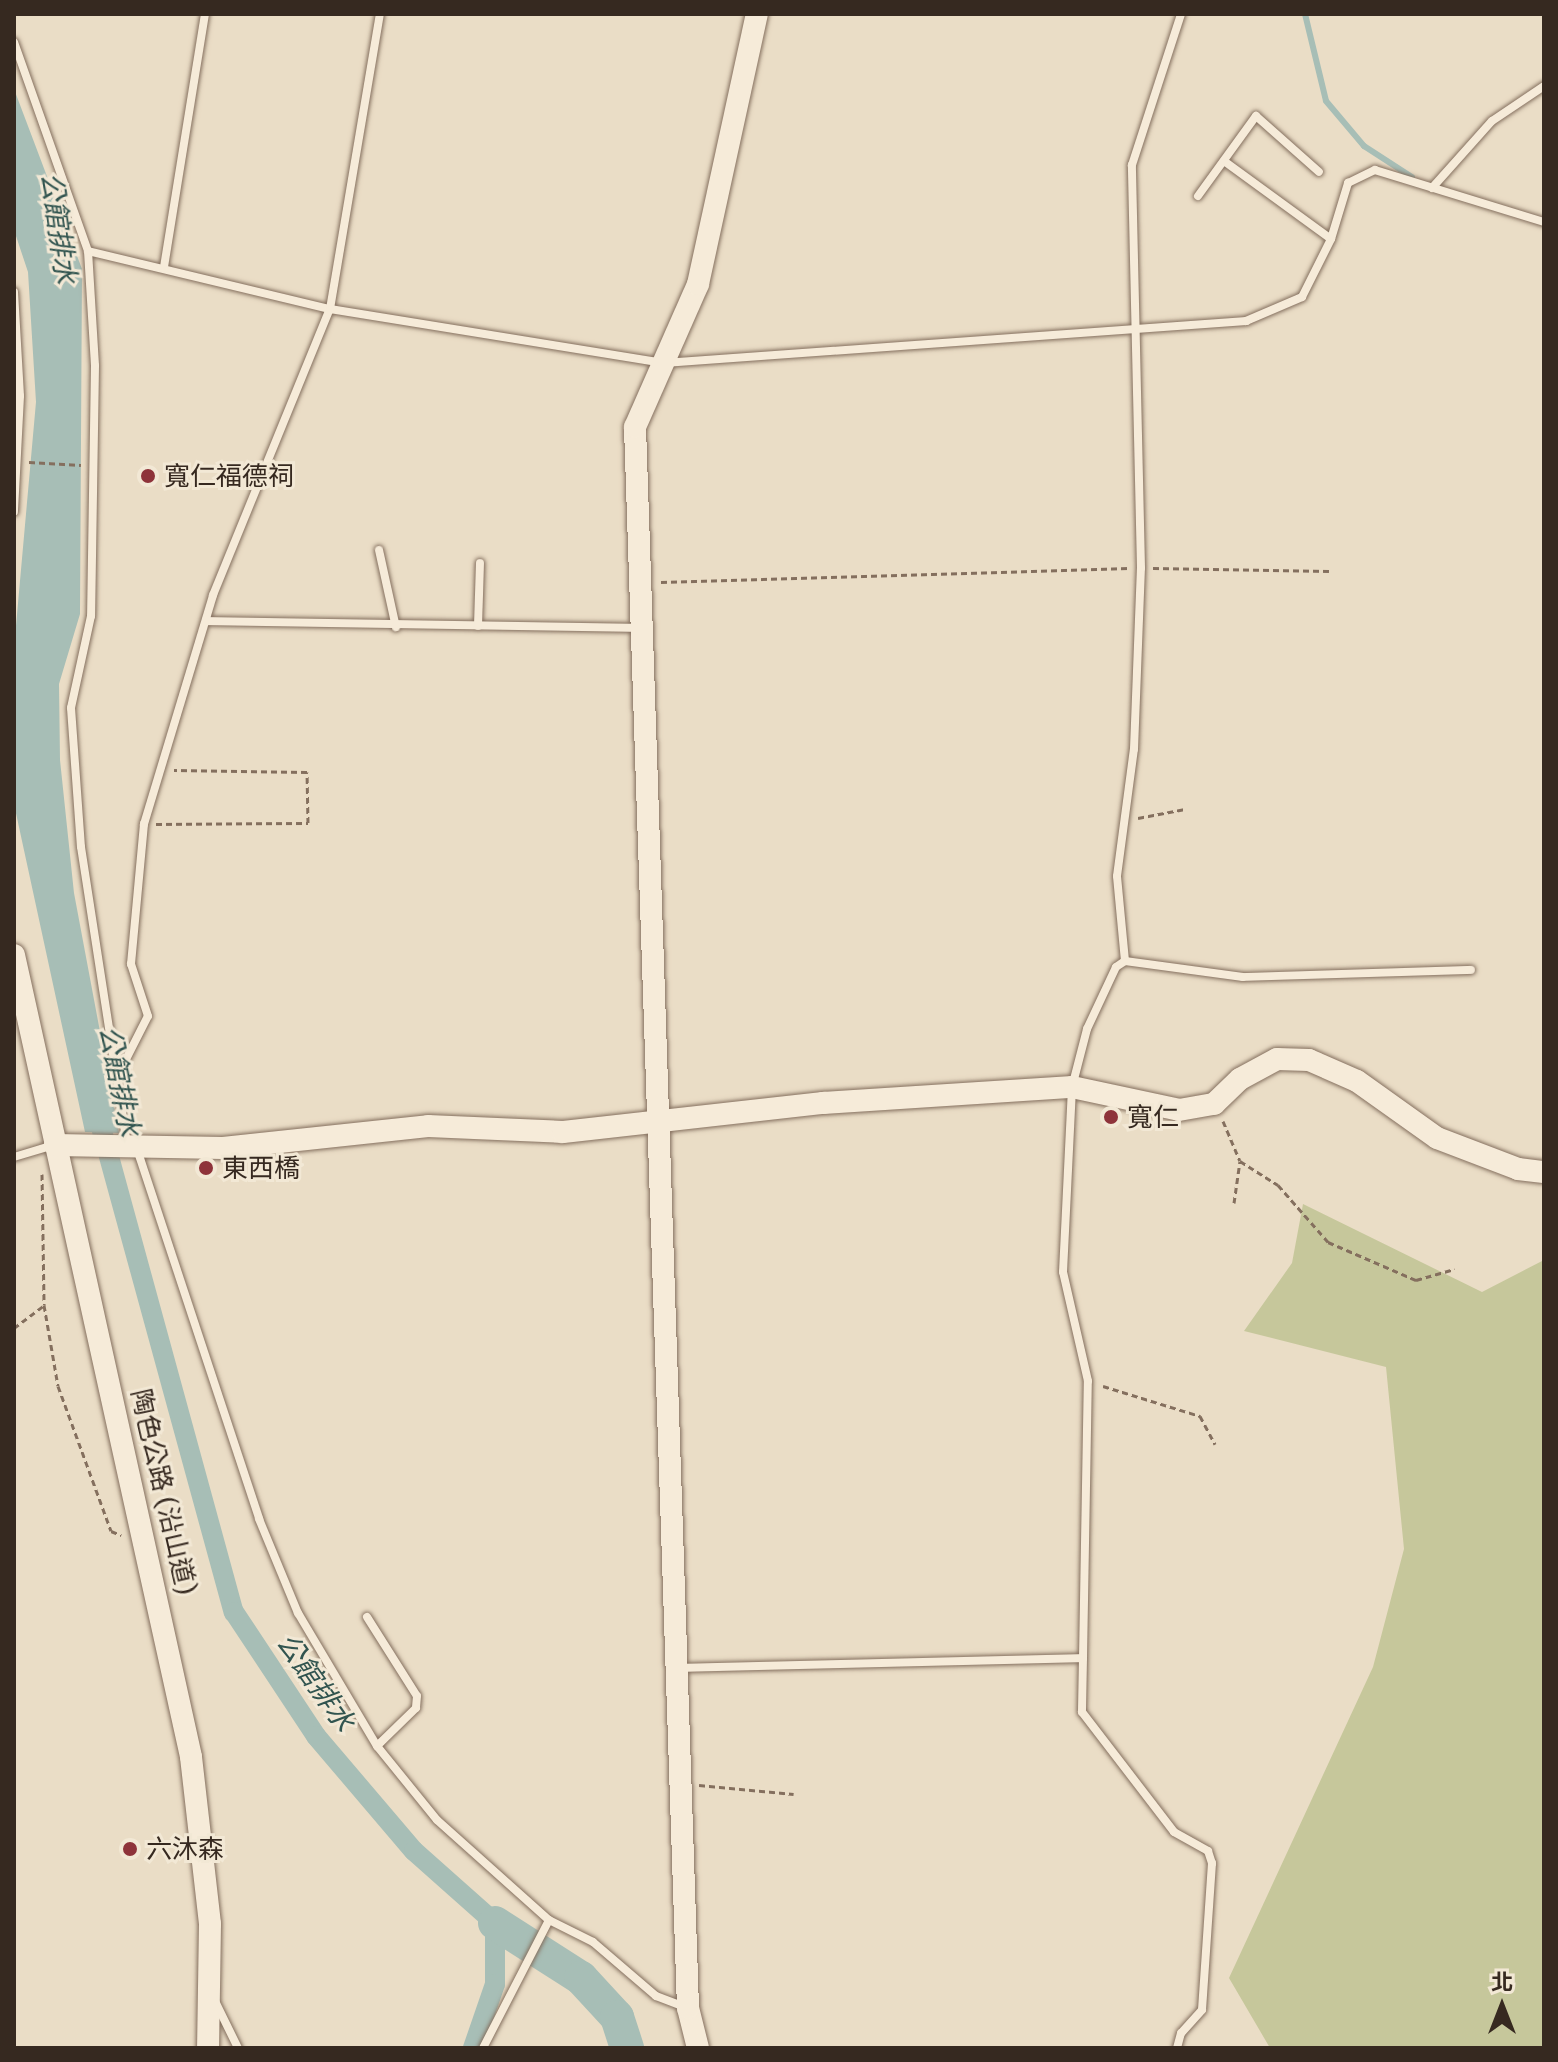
<!DOCTYPE html>
<meta charset="utf-8">
<style>
body{margin:0}
#map{position:relative;width:1558px;height:2062px;overflow:hidden;background:#eaddc6;font-family:Merriweather,"Noto Sans TC",serif}
div>[style]{position:absolute}
[style*='--x']{left:calc(var(--x)*1px);top:calc(var(--y)*1px);width:calc(var(--w)*1px);rotate:calc(var(--a)*1deg)}
.green>*{inset:0;background:#c6c79b}
.water>*{inset:0;background:#a7beb6}
.stream>*{height:6px;margin:-3px;padding:0 3px;transform-origin:3px;border-radius:3px;background:#a7beb6}
.canal>*{height:20px;margin:-10px;padding:0 10px;transform-origin:10px;border-radius:10px;background:#a7beb6}
.river>*{height:34px;margin:-17px;padding:0 17px;transform-origin:17px;border-radius:17px;background:#a7beb6}
.path>*{height:3px;margin-top:-1.5px;transform-origin:0;background:repeating-linear-gradient(90deg,#846f5e 0 6px,transparent 0 10px)}
.roads{filter:drop-shadow(0 0 2px #846f5e) drop-shadow(0 0 2px #846f5e)}
.lane>*{height:8px;margin:-4px;padding:0 4px;transform-origin:4px;border-radius:4px;background:#f6ebd9}
.secondary>*{height:22px;margin:-11px;padding:0 11px;transform-origin:11px;border-radius:11px;background:#f6ebd9}
.dots>*{width:22px;height:22px;translate:-50% -50%;box-sizing:border-box;border:4px solid #f2e8d5;border-radius:50%}
span{translate:-50% -50%;white-space:nowrap;text-align:center;line-height:1.15;-webkit-text-stroke:6px #f2e8d5;paint-order:stroke}
.poi-label{font-size:26px;color:#362920}
.left{translate:0 -50%;text-align:left}
.street-label{font-size:26px;color:#362920}
.water-label{font-size:28px;color:#31544f;font-style:italic}
.frame{position:absolute;inset:0;border:16px solid #362920;pointer-events:none}
.north{position:absolute;left:1462px;top:1966px;width:80px;height:80px;-webkit-text-stroke:6px #f2e8d5;paint-order:stroke;rotate:0deg;font-size:22px;font-weight:700;line-height:32px;text-align:center;color:#362920}
.north::after{content:'';display:block;margin:auto;width:28px;height:36px;background:#362920;clip-path:polygon(50% 0,100% 100%,50% 72%,0 100%)}
</style>
<div id="map">
<div class="green">
<i style="clip-path:polygon(1303px 1204px,1482px 1292px,1544px 1260px,1544px 2048px,1270px 2048px,1229px 1978px,1373px 1667px,1404px 1549px,1386px 1367px,1244px 1331px,1292px 1263px)"></i>
</div>
<div class="water">
<i style="clip-path:polygon(14px 89px,82px 269px,80px 614px,59px 684px,60px 760px,74px 893px,119px 1133px,85px 1132px,14px 804px,14px 648px,36px 402px,28px 272px,14px 230px)"></i>
</div>
<div class="stream">
<i style="--x:1305;--y:14;--w:89;--a:76.4"></i>
<i style="--x:1326;--y:101;--w:59;--a:49.8"></i>
<i style="--x:1364;--y:146;--w:57;--a:32.9"></i>
</div>
<div class="canal">
<i style="--x:102;--y:1131;--w:499;--a:74.7"></i>
<i style="--x:234;--y:1612;--w:149;--a:56.5"></i>
<i style="--x:316;--y:1736;--w:151;--a:49.6"></i>
<i style="--x:414;--y:1851;--w:108;--a:41.6"></i>
<i style="--x:495;--y:1923;--w:61;--a:90"></i>
<i style="--x:495;--y:1984;--w:68;--a:109"></i>
</div>
<div class="river">
<i style="--x:495;--y:1923;--w:102;--a:32.6"></i>
<i style="--x:581;--y:1978;--w:53;--a:47.3"></i>
<i style="--x:617;--y:2017;--w:33;--a:72"></i>
</div>
<div class="path">
<i style="--x:29;--y:462;--w:52;--a:3.3"></i>
<i style="--x:1153;--y:568;--w:176;--a:1"></i>
<i style="--x:661;--y:582;--w:468;--a:-1.7"></i>
<i style="--x:1138;--y:818;--w:48;--a:-10.8"></i>
<i style="--x:156;--y:824;--w:152;--a:-0.4"></i>
<i style="--x:308;--y:823;--w:51;--a:-91.1"></i>
<i style="--x:307;--y:772;--w:133;--a:-179.1"></i>
<i style="--x:1223;--y:1121;--w:43;--a:67"></i>
<i style="--x:1240;--y:1161;--w:45;--a:32.3"></i>
<i style="--x:1278;--y:1185;--w:76;--a:48.7"></i>
<i style="--x:1328;--y:1242;--w:96;--a:23.4"></i>
<i style="--x:1416;--y:1280;--w:40;--a:-16"></i>
<i style="--x:42;--y:1174;--w:131;--a:89.1"></i>
<i style="--x:44;--y:1305;--w:82;--a:80.2"></i>
<i style="--x:58;--y:1386;--w:154;--a:69.9"></i>
<i style="--x:111;--y:1531;--w:11;--a:22"></i>
<i style="--x:1234;--y:1203;--w:42;--a:-81.9"></i>
<i style="--x:14;--y:1328;--w:38;--a:-37"></i>
<i style="--x:1103;--y:1386;--w:102;--a:17.2"></i>
<i style="--x:1200;--y:1416;--w:32;--a:62"></i>
<i style="--x:699;--y:1785;--w:95;--a:5.4"></i>
</div>
<div class="roads">
<div class="lane">
<i style="--x:14;--y:42;--w:222;--a:70.5"></i>
<i style="--x:88;--y:251;--w:115;--a:86.5"></i>
<i style="--x:95;--y:366;--w:250;--a:90.9"></i>
<i style="--x:91;--y:616;--w:94;--a:102.3"></i>
<i style="--x:71;--y:708;--w:139;--a:85.9"></i>
<i style="--x:81;--y:847;--w:294;--a:81.2"></i>
<i style="--x:126;--y:1138;--w:13;--a:39"></i>
<i style="--x:136;--y:1146;--w:393;--a:71.7"></i>
<i style="--x:259;--y:1519;--w:102;--a:67.5"></i>
<i style="--x:298;--y:1613;--w:155;--a:59.3"></i>
<i style="--x:377;--y:1746;--w:95;--a:51"></i>
<i style="--x:437;--y:1820;--w:150;--a:41.8"></i>
<i style="--x:549;--y:1920;--w:49;--a:26.6"></i>
<i style="--x:593;--y:1942;--w:83;--a:40.6"></i>
<i style="--x:656;--y:1996;--w:33;--a:21"></i>
<i style="--x:1224;--y:161;--w:132;--a:36.1"></i>
<i style="--x:1432;--y:188;--w:90;--a:-48.2"></i>
<i style="--x:1492;--y:121;--w:63;--a:-33.9"></i>
<i style="--x:1198;--y:196;--w:99;--a:-54.1"></i>
<i style="--x:1256;--y:116;--w:84;--a:41.6"></i>
<i style="--x:88;--y:251;--w:249;--a:13.5"></i>
<i style="--x:330;--y:309;--w:338;--a:9.2"></i>
<i style="--x:664;--y:363;--w:584;--a:-4.13"></i>
<i style="--x:1246;--y:321;--w:61;--a:-23.2"></i>
<i style="--x:1302;--y:297;--w:65;--a:-63.4"></i>
<i style="--x:1331;--y:239;--w:59;--a:-73.1"></i>
<i style="--x:1348;--y:183;--w:30;--a:-26"></i>
<i style="--x:1375;--y:170;--w:177;--a:17.1"></i>
<i style="--x:164;--y:267;--w:256;--a:-80.8"></i>
<i style="--x:14;--y:292;--w:104;--a:86.7"></i>
<i style="--x:20;--y:396;--w:116;--a:93"></i>
<i style="--x:379;--y:550;--w:79;--a:77.6"></i>
<i style="--x:206;--y:621;--w:435;--a:0.9"></i>
<i style="--x:478;--y:626;--w:63;--a:-88.2"></i>
<i style="--x:1125;--y:961;--w:85;--a:-95.4"></i>
<i style="--x:1117;--y:876;--w:128;--a:-82.4"></i>
<i style="--x:1134;--y:749;--w:181;--a:-87.8"></i>
<i style="--x:1141;--y:568;--w:403;--a:-91.3"></i>
<i style="--x:1132;--y:165;--w:159;--a:-72"></i>
<i style="--x:117;--y:1077;--w:68;--a:-63.1"></i>
<i style="--x:148;--y:1016;--w:55;--a:-108.1"></i>
<i style="--x:131;--y:964;--w:141;--a:-84.7"></i>
<i style="--x:144;--y:824;--w:239;--a:-73.2"></i>
<i style="--x:213;--y:595;--w:309;--a:-67.8"></i>
<i style="--x:330;--y:309;--w:299;--a:-80.4"></i>
<i style="--x:14;--y:1157;--w:42;--a:-16.7"></i>
<i style="--x:367;--y:1617;--w:93;--a:57.7"></i>
<i style="--x:417;--y:1696;--w:12;--a:95"></i>
<i style="--x:416;--y:1708;--w:54;--a:135.7"></i>
<i style="--x:1083;--y:1658;--w:277;--a:-89"></i>
<i style="--x:1088;--y:1381;--w:112;--a:-102.9"></i>
<i style="--x:1063;--y:1272;--w:185;--a:-87.2"></i>
<i style="--x:1072;--y:1087;--w:60;--a:-75.5"></i>
<i style="--x:1087;--y:1029;--w:68;--a:-64.9"></i>
<i style="--x:1116;--y:967;--w:11;--a:-34"></i>
<i style="--x:1125;--y:961;--w:119;--a:7.7"></i>
<i style="--x:1243;--y:977;--w:228;--a:-1.8"></i>
<i style="--x:680;--y:1668;--w:403;--a:-1.4"></i>
<i style="--x:1083;--y:1658;--w:54;--a:91.1"></i>
<i style="--x:1082;--y:1712;--w:151;--a:52.5"></i>
<i style="--x:1174;--y:1832;--w:39;--a:29"></i>
<i style="--x:1208;--y:1851;--w:13;--a:72"></i>
<i style="--x:1212;--y:1863;--w:147;--a:93.9"></i>
<i style="--x:1202;--y:2010;--w:31;--a:132"></i>
<i style="--x:1181;--y:2033;--w:16;--a:105"></i>
<i style="--x:215;--y:2001;--w:52;--a:63.9"></i>
<i style="--x:483;--y:2048;--w:144;--a:-62.7"></i>
</div>
<div class="secondary">
<i style="--x:14;--y:955;--w:821;--a:77.55"></i>
<i style="--x:191;--y:1757;--w:168;--a:83.5"></i>
<i style="--x:210;--y:1924;--w:124;--a:90.9"></i>
<i style="--x:55;--y:1145;--w:168;--a:1"></i>
<i style="--x:223;--y:1148;--w:206;--a:-6.1"></i>
<i style="--x:428;--y:1126;--w:135;--a:2.5"></i>
<i style="--x:563;--y:1132;--w:262;--a:-6.4"></i>
<i style="--x:823;--y:1103;--w:250;--a:-3.7"></i>
<i style="--x:1072;--y:1087;--w:109;--a:12.1"></i>
<i style="--x:1179;--y:1110;--w:36;--a:-10"></i>
<i style="--x:1214;--y:1104;--w:36;--a:-44"></i>
<i style="--x:1240;--y:1079;--w:42;--a:-28.4"></i>
<i style="--x:1277;--y:1059;--w:32;--a:2"></i>
<i style="--x:1309;--y:1060;--w:52;--a:23.6"></i>
<i style="--x:1357;--y:1081;--w:98;--a:35.5"></i>
<i style="--x:1437;--y:1138;--w:87;--a:20.9"></i>
<i style="--x:1518;--y:1169;--w:26;--a:7"></i>
<i style="--x:698;--y:2048;--w:41;--a:-104"></i>
<i style="--x:688;--y:2008;--w:1582;--a:-91.92"></i>
<i style="--x:635;--y:427;--w:156;--a:-66.2"></i>
<i style="--x:698;--y:284;--w:276;--a:-77.7"></i>
</div>
</div>
<div class="dots">
<i style="left:148px;top:476px;background:#8e333a"></i>
<i style="left:1111px;top:1117px;background:#8e333a"></i>
<i style="left:206px;top:1168px;background:#8e333a"></i>
<i style="left:130px;top:1849px;background:#8e333a"></i>
</div>
<div class="poi-label">
<span class="left" style="left:164px;top:476px">寬仁福德祠</span>
<span class="left" style="left:1127px;top:1117px">寬仁</span>
<span class="left" style="left:222px;top:1168px">東西橋</span>
<span class="left" style="left:146px;top:1849px">六沐森</span>
</div>
<div class="street-label">
<span style="left:164px;top:1492px;rotate:77deg">陶色公路 (沿山道)</span>
</div>
<div class="water-label">
<span style="left:59px;top:228px;rotate:82deg">公館排水</span>
<span style="left:120px;top:1081px;rotate:79deg">公館排水</span>
<span style="left:316px;top:1682px;rotate:55deg">公館排水</span>
</div>
<div class="frame"></div>
<div class="north">北</div>
</div>
